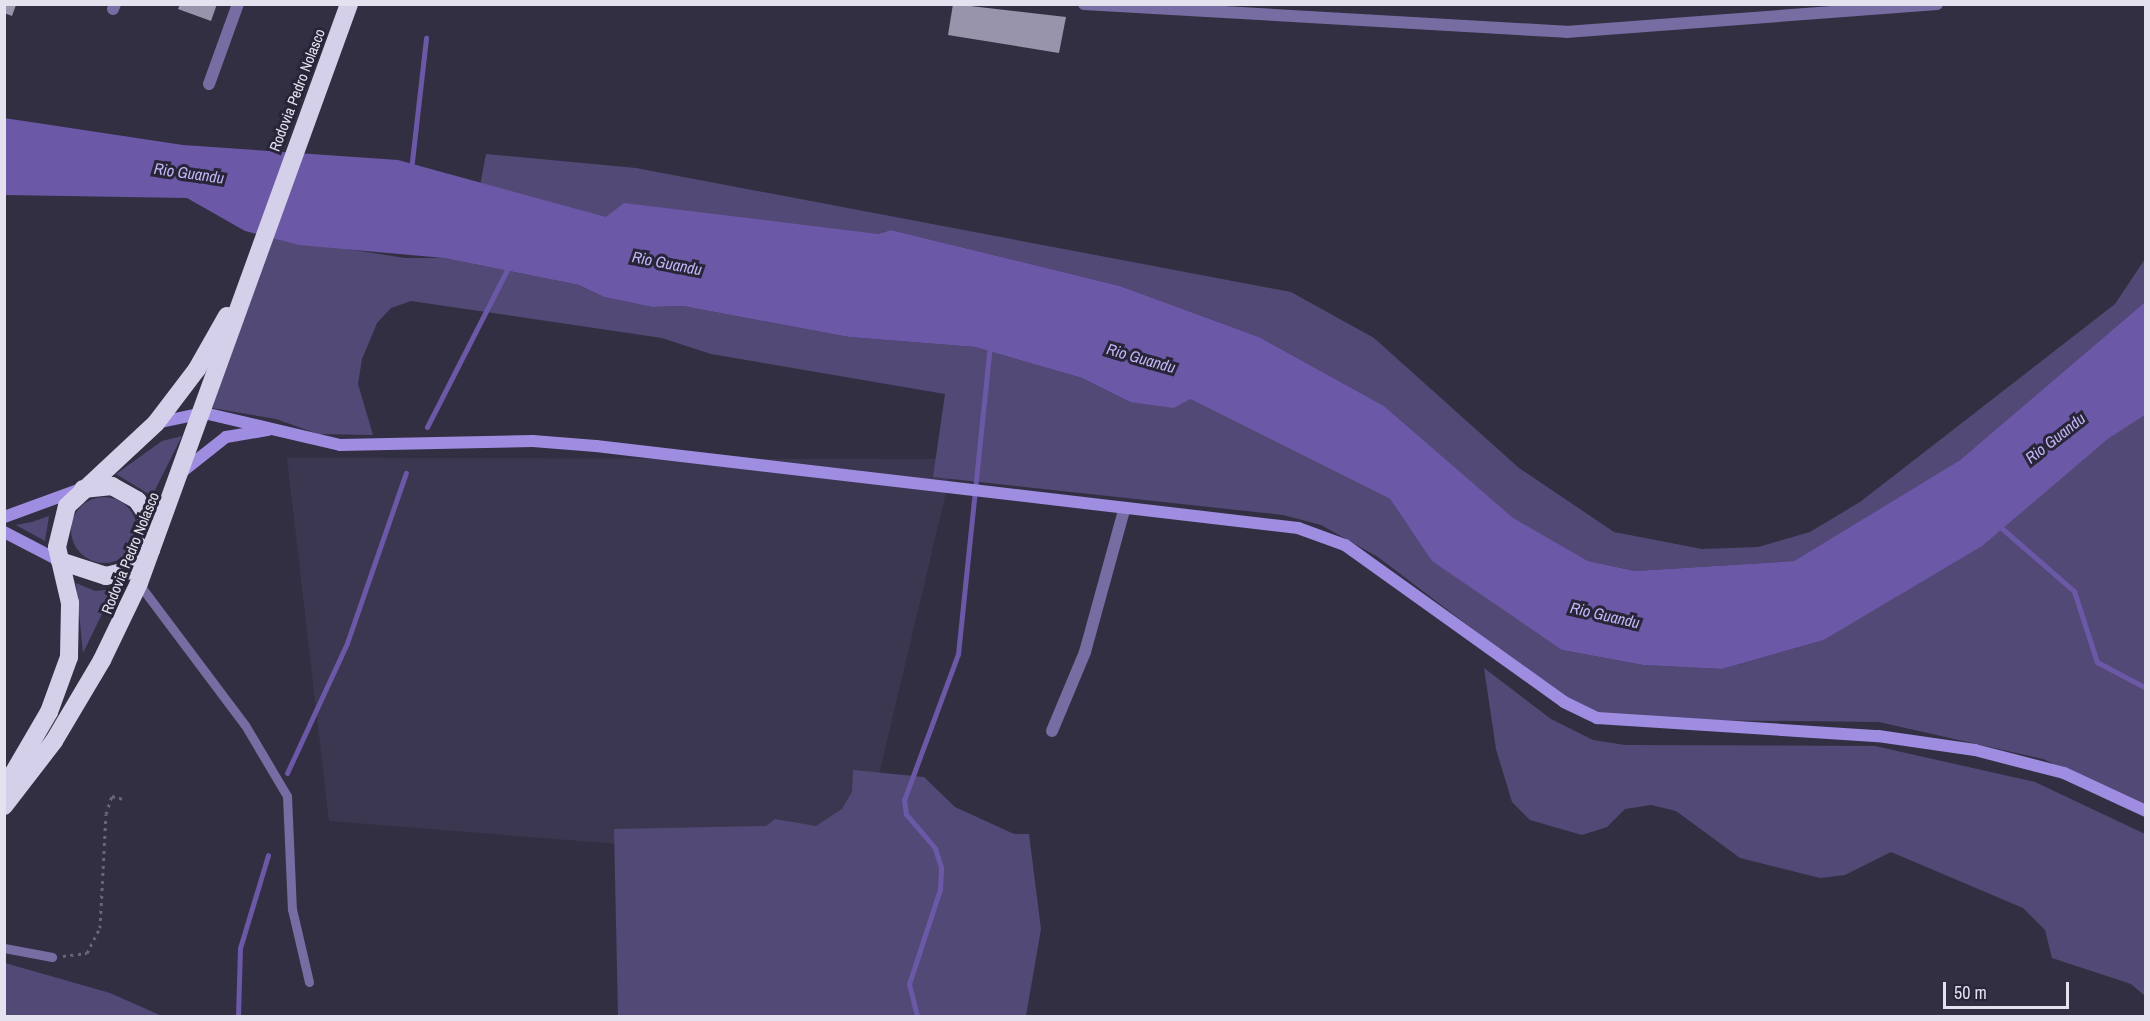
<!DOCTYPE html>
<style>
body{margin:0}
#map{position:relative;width:2150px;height:1021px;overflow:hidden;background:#332f42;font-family:"Archivo Narrow",sans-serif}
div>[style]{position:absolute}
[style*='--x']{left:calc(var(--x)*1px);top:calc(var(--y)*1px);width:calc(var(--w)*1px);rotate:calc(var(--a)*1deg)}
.built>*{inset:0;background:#3c3750}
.green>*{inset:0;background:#534976}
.round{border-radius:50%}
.water>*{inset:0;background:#6b58a6}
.stream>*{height:5px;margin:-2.5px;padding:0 2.5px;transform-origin:2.5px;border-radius:2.5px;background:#6b58a6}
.building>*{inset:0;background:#9894ab}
.path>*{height:3px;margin-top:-1.5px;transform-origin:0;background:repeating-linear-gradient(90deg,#686576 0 3px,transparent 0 7.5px)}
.lane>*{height:9px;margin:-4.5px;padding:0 4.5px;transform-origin:4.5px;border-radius:4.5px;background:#786da2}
.street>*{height:12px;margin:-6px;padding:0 6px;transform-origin:6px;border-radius:6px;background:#786da2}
.secondary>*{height:12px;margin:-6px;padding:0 6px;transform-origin:6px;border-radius:6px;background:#9f8de2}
.highway>*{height:18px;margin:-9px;padding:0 9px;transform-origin:9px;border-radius:9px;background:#d4d0ea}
span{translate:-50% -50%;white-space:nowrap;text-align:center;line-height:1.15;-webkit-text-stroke:6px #292538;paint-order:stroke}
.street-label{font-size:15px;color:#e4e2ee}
.water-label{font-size:16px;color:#c2b6f6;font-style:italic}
.frame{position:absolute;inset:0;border:6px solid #e4e2ee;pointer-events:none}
.scale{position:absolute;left:1943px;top:982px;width:126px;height:27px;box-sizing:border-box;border:3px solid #e4e2ee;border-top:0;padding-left:8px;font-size:18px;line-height:21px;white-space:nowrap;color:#e4e2ee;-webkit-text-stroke:4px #292538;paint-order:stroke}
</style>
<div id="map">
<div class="built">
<i style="clip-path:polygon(287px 458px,954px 459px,858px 863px,329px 821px)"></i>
</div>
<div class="green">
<i style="clip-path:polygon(486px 154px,636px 168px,1291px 292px,1374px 338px,1519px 468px,1614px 532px,1702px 549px,1758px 547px,1810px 532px,1860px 502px,2115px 304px,2145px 259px,2145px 302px,1960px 460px,1794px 561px,1635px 571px,1588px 561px,1512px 518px,1384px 406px,1259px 337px,1120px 286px,891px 230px,878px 234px,606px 218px,480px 186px)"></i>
<i style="clip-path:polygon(270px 237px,405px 258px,444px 258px,579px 285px,604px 297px,652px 307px,683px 306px,849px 337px,975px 347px,1082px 378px,1130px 402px,1190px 399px,1390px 499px,1409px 527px,1562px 650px,1643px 665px,1722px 669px,1824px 640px,1981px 546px,2108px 439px,2145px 415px,2145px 807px,2043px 759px,1879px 722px,1613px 719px,1565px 699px,1378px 557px,1321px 525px,1283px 515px,933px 477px,945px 394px,711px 354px,662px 338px,411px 301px,391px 308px,377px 323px,362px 359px,358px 384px,373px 435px,318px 434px,276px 419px,212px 408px)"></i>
<i style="clip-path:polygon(182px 436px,152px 496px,116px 474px,162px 441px)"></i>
<i class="round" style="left:71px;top:497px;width:66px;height:66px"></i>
<i style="clip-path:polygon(49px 516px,45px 541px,16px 525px,32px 522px)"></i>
<i style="clip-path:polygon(76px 583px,95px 591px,114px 589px,83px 653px)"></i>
<i style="clip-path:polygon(1484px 668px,1551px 719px,1593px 740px,1625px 745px,1875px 746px,2035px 782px,2145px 834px,2145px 996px,2131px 984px,2052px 958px,2045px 930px,2023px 908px,1891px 852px,1845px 875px,1820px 878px,1740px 858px,1676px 811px,1651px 805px,1625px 809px,1607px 827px,1582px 835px,1530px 820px,1512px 802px,1496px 749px)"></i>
<i style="clip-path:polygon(853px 770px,924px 777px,955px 807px,1014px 834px,1029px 834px,1041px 929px,1026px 1016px,618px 1016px,614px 829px,766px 826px,775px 819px,816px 826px,842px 809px,852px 792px)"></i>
<i style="clip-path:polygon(5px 963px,110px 993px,162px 1016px,5px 1016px)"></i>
</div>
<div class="water">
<i style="clip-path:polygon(4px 118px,183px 145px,398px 160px,606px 217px,624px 203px,878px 234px,891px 230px,1120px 286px,1259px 337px,1384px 406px,1513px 518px,1588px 561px,1635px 571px,1794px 561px,1960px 460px,2145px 302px,2145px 415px,2108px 439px,1982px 546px,1824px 640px,1722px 669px,1643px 665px,1562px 650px,1432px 561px,1390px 499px,1190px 399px,1174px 408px,1130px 402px,1082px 378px,975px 347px,849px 337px,683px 306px,652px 307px,604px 297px,579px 285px,444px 258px,299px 245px,245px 231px,187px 198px,5px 195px)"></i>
</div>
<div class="stream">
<i style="--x:411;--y:170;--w:133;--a:-83.5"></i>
<i style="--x:427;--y:427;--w:181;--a:-63"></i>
<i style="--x:1998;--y:525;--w:101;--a:41"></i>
<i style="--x:2074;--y:591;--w:75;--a:72.1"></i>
<i style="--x:2097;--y:662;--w:55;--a:28"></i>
<i style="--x:287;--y:773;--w:143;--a:-65.2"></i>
<i style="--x:347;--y:643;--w:180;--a:-70.9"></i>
<i style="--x:238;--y:1016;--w:68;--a:-88.3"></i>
<i style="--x:240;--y:948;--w:97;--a:-73.2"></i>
<i style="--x:917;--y:1016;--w:33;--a:-104"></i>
<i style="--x:909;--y:984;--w:100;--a:-71.9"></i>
<i style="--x:940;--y:889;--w:22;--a:-87"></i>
<i style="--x:941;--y:867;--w:20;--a:-108"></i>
<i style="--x:935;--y:848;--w:45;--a:-130.5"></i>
<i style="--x:906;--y:814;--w:14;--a:-98"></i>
<i style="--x:904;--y:800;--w:156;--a:-69.7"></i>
<i style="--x:958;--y:654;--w:312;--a:-84.1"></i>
</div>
<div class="building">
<i style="clip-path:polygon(180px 4px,217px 4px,211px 21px,178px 9px)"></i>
<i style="clip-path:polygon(953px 4px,1066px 17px,1059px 53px,948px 35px)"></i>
<i style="clip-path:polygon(4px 5px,16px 5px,12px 16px,4px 13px)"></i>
</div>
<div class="path">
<i style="--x:63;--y:956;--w:24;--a:-7"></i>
<i style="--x:87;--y:953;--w:28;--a:-63"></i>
<i style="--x:100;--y:928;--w:114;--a:-87"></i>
<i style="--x:106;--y:814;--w:19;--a:-72"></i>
<i style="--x:112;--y:796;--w:11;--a:15"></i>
</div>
<div class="lane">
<i style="--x:139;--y:584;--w:176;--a:53.1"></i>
<i style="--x:245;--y:725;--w:82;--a:59.4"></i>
<i style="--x:287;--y:796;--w:113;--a:87.5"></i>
<i style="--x:292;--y:909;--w:75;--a:76.9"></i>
<i style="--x:4;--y:948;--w:49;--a:10.6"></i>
</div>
<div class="street">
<i style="--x:1084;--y:4;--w:483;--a:3.3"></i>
<i style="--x:1566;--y:32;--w:372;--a:-4.3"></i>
<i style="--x:113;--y:9;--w:5;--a:-68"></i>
<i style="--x:209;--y:84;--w:85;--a:-70.1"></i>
<i style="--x:1052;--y:731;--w:86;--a:-67.3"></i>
<i style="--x:1085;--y:652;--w:147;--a:-74.6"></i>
</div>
<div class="secondary">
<i style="--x:156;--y:423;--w:49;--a:-11.8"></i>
<i style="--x:204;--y:413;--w:140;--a:13.2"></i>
<i style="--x:340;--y:445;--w:193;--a:-1.2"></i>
<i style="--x:533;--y:441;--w:63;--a:4.5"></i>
<i style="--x:596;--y:446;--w:707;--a:6.66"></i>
<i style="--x:1298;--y:528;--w:50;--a:19.9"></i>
<i style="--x:1345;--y:545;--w:269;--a:35.6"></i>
<i style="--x:1564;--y:702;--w:37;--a:26"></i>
<i style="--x:1597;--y:718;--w:282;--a:3.7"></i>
<i style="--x:1878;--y:736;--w:98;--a:8.2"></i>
<i style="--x:1975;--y:750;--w:92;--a:14.5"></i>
<i style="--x:2064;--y:773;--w:90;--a:24.9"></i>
<i style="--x:183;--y:471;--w:55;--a:-38.3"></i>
<i style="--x:226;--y:437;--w:43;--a:-9.5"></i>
<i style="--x:4;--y:517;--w:82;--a:-20"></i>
<i style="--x:4;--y:532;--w:63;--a:27.4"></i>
</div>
<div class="highway">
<i style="--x:60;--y:561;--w:48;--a:18.1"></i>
<i style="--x:106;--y:576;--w:25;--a:-14"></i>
<i style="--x:130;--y:570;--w:29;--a:-44"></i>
<i style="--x:151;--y:550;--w:38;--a:-99"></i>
<i style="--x:145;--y:512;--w:14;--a:-124"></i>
<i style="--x:137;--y:500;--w:29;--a:-151"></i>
<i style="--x:112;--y:486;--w:29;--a:174"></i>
<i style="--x:4;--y:789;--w:89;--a:-59.7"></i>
<i style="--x:49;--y:712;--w:59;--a:-70"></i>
<i style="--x:69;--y:657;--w:54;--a:-88.9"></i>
<i style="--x:70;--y:603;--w:57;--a:-103.1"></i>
<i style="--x:57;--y:547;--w:42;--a:-76.3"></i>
<i style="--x:67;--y:506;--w:122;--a:-43"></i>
<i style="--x:156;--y:423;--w:68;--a:-52.8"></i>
<i style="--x:197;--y:369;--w:61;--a:-60.5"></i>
<i style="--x:4;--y:806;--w:82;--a:-52.4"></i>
<i style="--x:54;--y:741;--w:94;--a:-59.3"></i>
<i style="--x:102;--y:660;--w:85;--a:-64.3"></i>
<i style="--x:139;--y:583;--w:616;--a:-70.06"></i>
</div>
<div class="street-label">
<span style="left:297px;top:90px;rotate:-69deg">Rodovia Pedro Nolasco</span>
<span style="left:130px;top:553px;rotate:-68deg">Rodovia Pedro Nolasco</span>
</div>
<div class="water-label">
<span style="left:189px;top:173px;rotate:8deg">Rio Guandu</span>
<span style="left:667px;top:263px;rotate:11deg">Rio Guandu</span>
<span style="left:1141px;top:358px;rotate:16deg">Rio Guandu</span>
<span style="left:2055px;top:438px;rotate:-38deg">Rio Guandu</span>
<span style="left:1605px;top:615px;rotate:13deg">Rio Guandu</span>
</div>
<div class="frame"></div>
<div class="scale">50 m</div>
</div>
